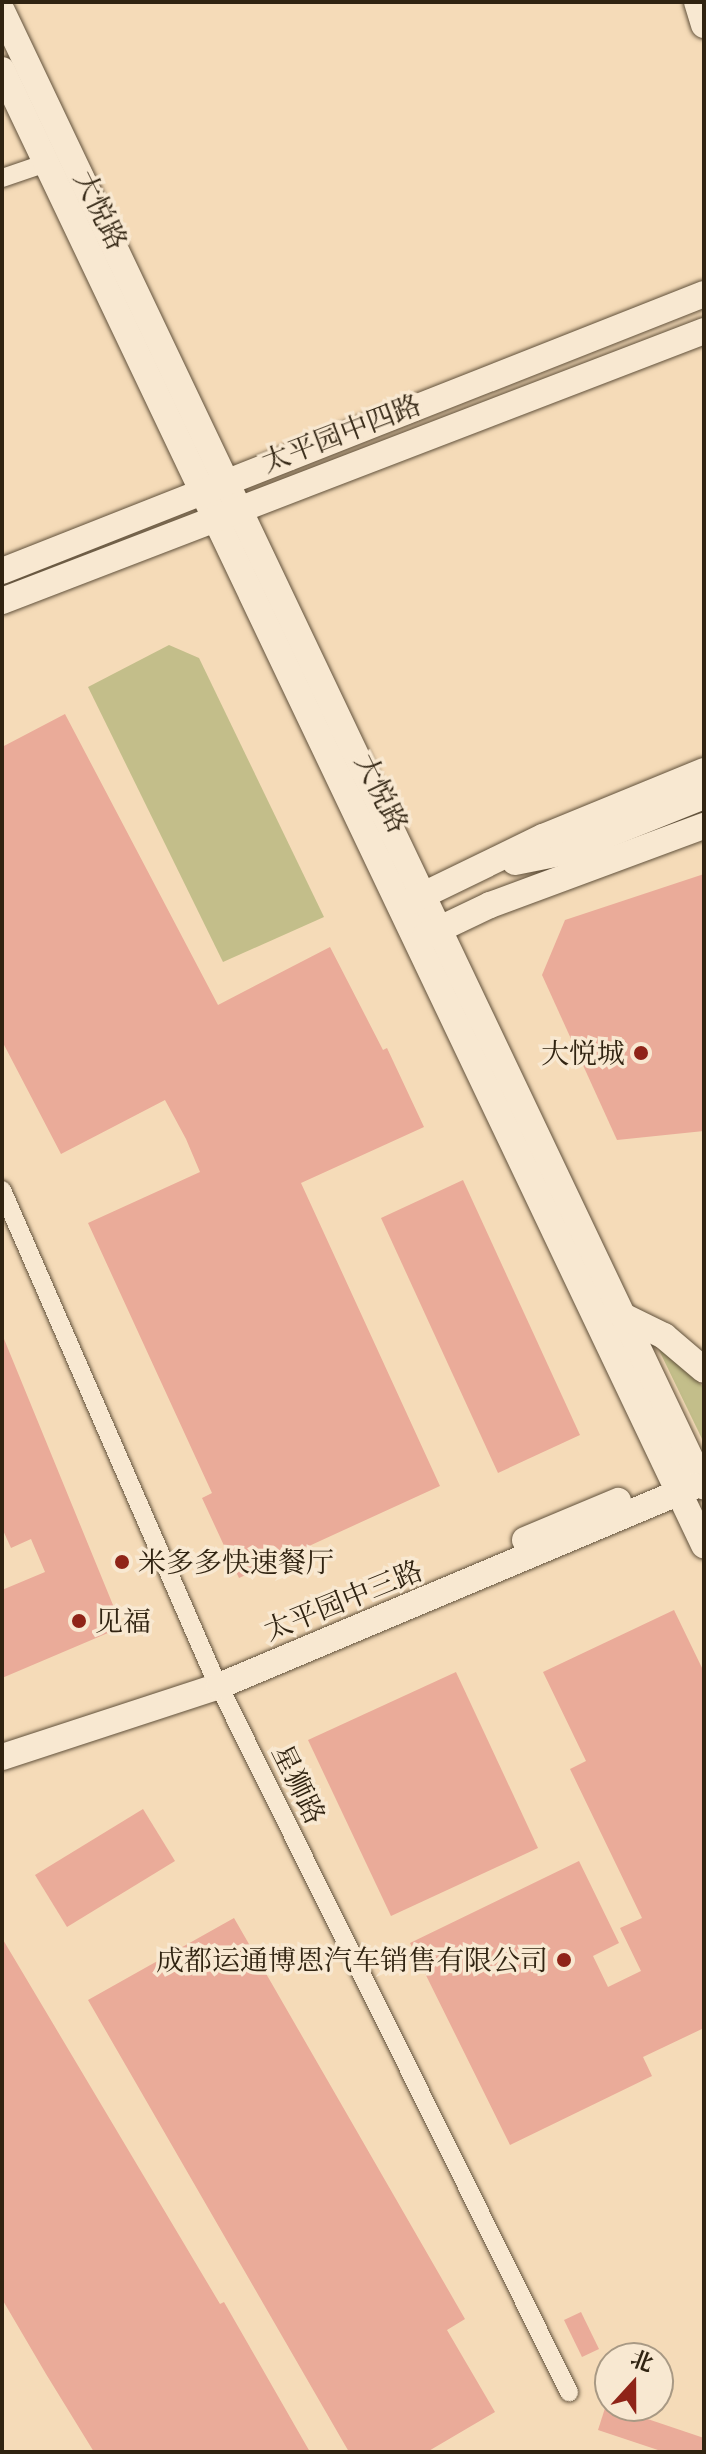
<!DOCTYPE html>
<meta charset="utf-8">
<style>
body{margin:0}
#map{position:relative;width:706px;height:2454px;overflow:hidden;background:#f5dbb8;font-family:"EB Garamond","Noto Serif SC",serif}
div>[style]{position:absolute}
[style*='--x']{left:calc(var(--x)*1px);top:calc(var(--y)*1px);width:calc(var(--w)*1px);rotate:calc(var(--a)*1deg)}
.green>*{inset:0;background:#c3be8a}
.building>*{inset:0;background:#eaab99}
.roads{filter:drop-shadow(0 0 2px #61513b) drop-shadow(0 0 2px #61513b)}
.street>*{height:18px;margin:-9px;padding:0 9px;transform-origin:9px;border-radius:9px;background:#f8e8d1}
.secondary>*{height:26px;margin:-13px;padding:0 13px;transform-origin:13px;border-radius:13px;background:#f8e8d1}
.dots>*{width:22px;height:22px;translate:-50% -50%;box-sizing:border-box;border:4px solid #f8e8d1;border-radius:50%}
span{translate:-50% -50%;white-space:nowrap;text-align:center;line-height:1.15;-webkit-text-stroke:7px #f8e8d1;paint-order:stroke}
.street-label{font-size:28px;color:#302311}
.poi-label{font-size:28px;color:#302311}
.right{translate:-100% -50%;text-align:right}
.left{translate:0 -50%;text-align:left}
.frame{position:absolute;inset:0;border:4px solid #302311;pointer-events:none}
.north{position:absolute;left:594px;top:2342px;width:80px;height:80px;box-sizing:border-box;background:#f8e8d1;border:2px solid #a89984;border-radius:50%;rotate:21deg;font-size:22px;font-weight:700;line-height:32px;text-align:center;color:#302311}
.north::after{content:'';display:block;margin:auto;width:28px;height:36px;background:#8f2418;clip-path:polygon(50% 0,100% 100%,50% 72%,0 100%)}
</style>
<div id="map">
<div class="green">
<i style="clip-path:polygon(169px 645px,199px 658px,324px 917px,223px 962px,88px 687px)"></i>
<i style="clip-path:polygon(658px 1348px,678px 1359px,704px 1388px,704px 1443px)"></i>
</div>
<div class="building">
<i style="clip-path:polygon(65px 714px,218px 1005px,330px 947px,383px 1050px,387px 1048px,424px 1127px,301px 1183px,440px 1486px,239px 1578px,202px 1498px,212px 1493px,88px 1223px,200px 1172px,186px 1139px,165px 1100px,61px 1154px,2px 1041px,2px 747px)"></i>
<i style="clip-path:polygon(704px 874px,704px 1131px,617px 1140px,542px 975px,565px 920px)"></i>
<i style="clip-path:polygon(463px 1180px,580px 1435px,498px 1473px,381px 1218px)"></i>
<i style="clip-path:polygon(2px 1334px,122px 1627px,2px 1678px,2px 1590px,45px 1572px,31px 1539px,11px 1548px,2px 1528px)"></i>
<i style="clip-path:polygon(674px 1610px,704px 1672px,704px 2028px,643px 2057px,652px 2076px,510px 2145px,410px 1943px,579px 1861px,619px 1943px,593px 1956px,608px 1987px,641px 1971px,620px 1928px,642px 1918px,570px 1769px,586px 1761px,543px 1672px)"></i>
<i style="clip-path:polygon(456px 1672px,538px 1848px,391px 1916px,308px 1740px)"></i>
<i style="clip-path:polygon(143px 1809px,175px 1861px,67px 1927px,35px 1875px)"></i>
<i style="clip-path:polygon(234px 1918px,465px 2319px,447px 2330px,495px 2412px,427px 2452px,349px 2452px,88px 2000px)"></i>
<i style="clip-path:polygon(2px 1938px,220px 2304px,224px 2302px,310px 2452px,94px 2452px,46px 2374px,2px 2299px)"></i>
<i style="clip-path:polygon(581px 2312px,599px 2349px,582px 2357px,564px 2320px)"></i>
<i style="clip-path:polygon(606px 2405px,704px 2438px,704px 2452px,664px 2452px,598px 2430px)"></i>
</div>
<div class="roads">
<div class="street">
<i style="--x:2;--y:178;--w:43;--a:-18.9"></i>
<i style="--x:2;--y:1190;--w:526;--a:66.46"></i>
<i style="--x:212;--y:1672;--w:804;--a:63.63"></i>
</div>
<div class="secondary">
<i style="--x:697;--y:2;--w:24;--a:73"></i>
<i style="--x:2;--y:11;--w:1634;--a:64.56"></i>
<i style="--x:2;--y:70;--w:1634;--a:64.55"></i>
<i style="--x:2;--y:571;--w:755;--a:-21.53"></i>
<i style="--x:2;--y:601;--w:752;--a:-21.04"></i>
<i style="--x:515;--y:862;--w:51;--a:-11.3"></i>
<i style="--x:565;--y:852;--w:150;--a:-21.9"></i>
<i style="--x:411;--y:901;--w:147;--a:-25.9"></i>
<i style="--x:543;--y:837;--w:174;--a:-22.3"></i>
<i style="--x:425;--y:936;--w:72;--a:-25.5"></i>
<i style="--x:490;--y:905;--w:228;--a:-20.3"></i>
<i style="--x:623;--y:1316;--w:46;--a:26"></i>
<i style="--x:664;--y:1336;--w:52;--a:40.4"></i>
<i style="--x:525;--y:1540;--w:101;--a:-22.8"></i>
<i style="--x:2;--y:1757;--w:228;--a:-18.1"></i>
<i style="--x:219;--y:1686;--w:515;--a:-22.83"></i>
</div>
</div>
<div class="dots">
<i style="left:641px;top:1053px;background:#8f2418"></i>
<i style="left:122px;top:1562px;background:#8f2418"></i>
<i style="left:79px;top:1621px;background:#8f2418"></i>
<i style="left:564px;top:1960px;background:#8f2418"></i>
</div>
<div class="street-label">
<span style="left:101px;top:210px;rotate:64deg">大悦路</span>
<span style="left:341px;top:433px;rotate:-21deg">太平园中四路</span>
<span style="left:382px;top:793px;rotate:64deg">大悦路</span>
<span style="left:343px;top:1600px;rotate:-22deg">太平园中三路</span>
<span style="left:299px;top:1784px;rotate:64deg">星狮路</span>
</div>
<div class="poi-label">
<span class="right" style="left:625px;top:1053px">大悦城</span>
<span class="left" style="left:138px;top:1562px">米多多快速餐厅</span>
<span class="left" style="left:95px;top:1621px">见福</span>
<span class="right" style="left:548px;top:1960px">成都运通博恩汽车销售有限公司</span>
</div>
<div class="frame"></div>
<div class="north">北</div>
</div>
